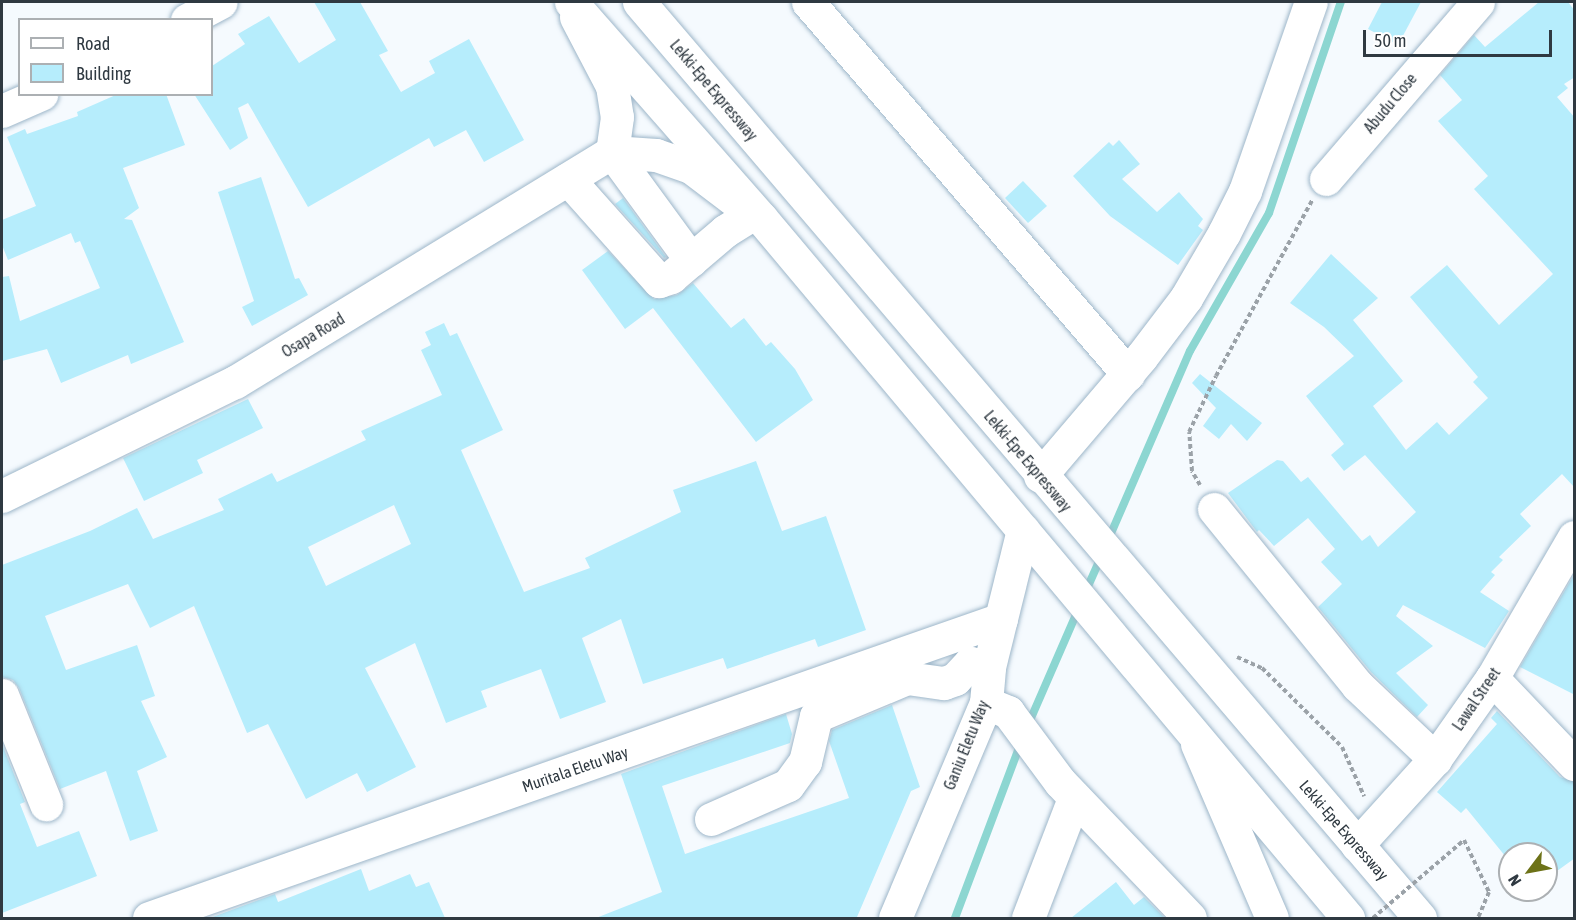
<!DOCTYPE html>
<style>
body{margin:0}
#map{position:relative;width:1576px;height:920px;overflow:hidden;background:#f5fafe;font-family:"Asap Condensed",sans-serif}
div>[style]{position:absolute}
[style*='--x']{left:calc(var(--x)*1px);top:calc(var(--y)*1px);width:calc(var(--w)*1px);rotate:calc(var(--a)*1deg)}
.stream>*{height:8px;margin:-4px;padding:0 4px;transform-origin:4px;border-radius:4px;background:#8cd6d1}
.building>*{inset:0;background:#b6edfc}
.path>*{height:4px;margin-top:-2px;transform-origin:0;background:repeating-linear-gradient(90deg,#9ba2a8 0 4.5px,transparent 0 7.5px)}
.roads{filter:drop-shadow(0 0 2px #9db6c9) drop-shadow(0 0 2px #9db6c9)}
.minor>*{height:33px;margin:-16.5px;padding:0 16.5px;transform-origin:16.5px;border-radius:16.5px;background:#fff}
.highway>*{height:33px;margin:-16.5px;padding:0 16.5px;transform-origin:16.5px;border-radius:16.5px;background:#fff}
.path-bridge>*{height:4px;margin-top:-2px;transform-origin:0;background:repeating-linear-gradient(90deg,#9ba2a8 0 4.5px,transparent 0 7.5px)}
span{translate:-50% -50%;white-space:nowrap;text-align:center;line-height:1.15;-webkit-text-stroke:4.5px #fff;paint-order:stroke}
.street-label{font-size:16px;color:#2f3941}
.frame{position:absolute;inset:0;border:3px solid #2f3941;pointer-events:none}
.legend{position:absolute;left:18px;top:18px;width:195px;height:78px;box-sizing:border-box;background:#fff;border:2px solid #acb0b3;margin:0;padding:8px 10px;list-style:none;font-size:18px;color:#2f3941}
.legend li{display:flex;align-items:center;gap:12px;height:30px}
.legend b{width:30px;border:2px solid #acb0b3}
.north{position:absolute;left:1498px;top:842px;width:60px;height:60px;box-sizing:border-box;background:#fff;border:2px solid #acb0b3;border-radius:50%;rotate:238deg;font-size:16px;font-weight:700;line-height:24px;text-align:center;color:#2f3941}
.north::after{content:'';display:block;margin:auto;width:21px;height:27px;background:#6d7218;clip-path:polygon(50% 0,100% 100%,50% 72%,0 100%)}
.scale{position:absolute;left:1363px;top:30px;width:189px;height:27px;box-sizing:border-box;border:3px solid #2f3941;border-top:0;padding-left:8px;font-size:18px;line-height:21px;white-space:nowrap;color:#2f3941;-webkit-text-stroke:4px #fff;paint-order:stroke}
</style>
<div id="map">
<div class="stream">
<i style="--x:1109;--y:538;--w:204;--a:-66.6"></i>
<i style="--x:1190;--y:351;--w:159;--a:-60.2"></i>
<i style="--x:1269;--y:213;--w:223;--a:-71.2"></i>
<i style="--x:1085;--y:593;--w:39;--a:-66"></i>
<i style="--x:1028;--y:725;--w:125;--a:-66.5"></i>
<i style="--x:955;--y:918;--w:185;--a:-69.4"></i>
</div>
<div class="building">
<i style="clip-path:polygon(314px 2px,360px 2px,388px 51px,379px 55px,401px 92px,435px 73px,429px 61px,469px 39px,524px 140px,484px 162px,466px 130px,434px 147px,429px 138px,308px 207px,248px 103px,238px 108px,248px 138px,230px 150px,194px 94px,212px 94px,212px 66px,245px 44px,238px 34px,269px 16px,299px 63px,336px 40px)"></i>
<i style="clip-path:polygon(1382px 2px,1421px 2px,1398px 45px,1368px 29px)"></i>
<i style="clip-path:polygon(1539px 2px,1568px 2px,1575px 11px,1575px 77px,1564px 84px,1568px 88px,1557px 97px,1575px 118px,1575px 488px,1562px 474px,1520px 514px,1531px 526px,1499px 557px,1503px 560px,1491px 572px,1495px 575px,1480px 592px,1509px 611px,1485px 648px,1403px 605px,1396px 616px,1433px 646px,1396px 673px,1428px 705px,1417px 717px,1371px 672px,1318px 607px,1342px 584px,1321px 562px,1335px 549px,1308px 518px,1274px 546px,1259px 530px,1257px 532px,1228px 493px,1277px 460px,1283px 461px,1301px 482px,1308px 477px,1362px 541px,1370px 535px,1378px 547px,1416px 512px,1365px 455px,1344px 471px,1331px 455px,1344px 444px,1306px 396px,1354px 356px,1324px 327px,1290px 303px,1331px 254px,1378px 298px,1353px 320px,1403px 381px,1373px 406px,1406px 450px,1437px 422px,1449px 435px,1488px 398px,1473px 382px,1478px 377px,1410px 297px,1447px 265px,1499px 325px,1553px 274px,1474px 189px,1488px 176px,1438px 121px,1462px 100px,1440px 75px,1474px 35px,1485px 47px)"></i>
<i style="clip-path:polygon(118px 94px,166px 94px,185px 145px,123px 168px,139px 208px,124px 219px,132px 220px,184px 342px,131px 364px,128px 355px,61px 383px,47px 349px,2px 361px,2px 277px,9px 276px,20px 321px,100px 288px,80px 241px,75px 243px,71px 233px,8px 260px,2px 245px,2px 220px,36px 206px,7px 137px,25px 129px,27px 134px,78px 116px,77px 112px)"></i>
<i style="clip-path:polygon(1119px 140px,1140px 164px,1122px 179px,1157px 212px,1179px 192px,1203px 219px,1198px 226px,1203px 230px,1178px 265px,1110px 216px,1073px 176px,1109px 142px,1113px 146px)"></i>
<i style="clip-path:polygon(261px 177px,295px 279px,299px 278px,308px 295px,252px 326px,242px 307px,254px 301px,218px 192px)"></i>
<i style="clip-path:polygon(1023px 181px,1047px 206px,1028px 223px,1005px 198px)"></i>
<i style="clip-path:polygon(623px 198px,666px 257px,664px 258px,615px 204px)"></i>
<i style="clip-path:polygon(608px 251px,654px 299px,677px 295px,693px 283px,731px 328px,744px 318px,766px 346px,771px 342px,795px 369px,813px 400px,756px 442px,653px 308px,625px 329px,582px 270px)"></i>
<i style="clip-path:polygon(evenodd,444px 323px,450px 336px,457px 333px,503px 430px,461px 450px,524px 592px,590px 568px,585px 558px,681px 512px,673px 490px,756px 461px,782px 531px,826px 516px,866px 630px,818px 647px,815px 639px,727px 669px,723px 658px,643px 684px,621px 619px,582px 638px,606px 702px,560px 719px,541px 669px,481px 691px,487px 707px,446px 723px,415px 643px,365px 668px,416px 767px,367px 792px,357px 773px,306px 799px,268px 724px,247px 733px,194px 606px,150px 628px,128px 584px,45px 616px,66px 670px,137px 645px,155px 696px,141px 701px,167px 757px,137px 771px,158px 831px,130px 841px,106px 771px,60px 789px,19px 688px,13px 680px,2px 677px,2px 565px,90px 531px,137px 508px,153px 539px,224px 510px,218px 499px,272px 473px,277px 482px,366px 440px,361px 431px,442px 395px,421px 350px,431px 345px,425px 332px,444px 323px,394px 505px,411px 544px,326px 586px,308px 547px,394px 505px)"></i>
<i style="clip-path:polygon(1200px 374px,1262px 423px,1247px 441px,1231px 424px,1219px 439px,1203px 426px,1216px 408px,1192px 383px)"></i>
<i style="clip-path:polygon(248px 399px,263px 428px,197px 460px,203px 473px,144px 501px,123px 458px)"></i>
<i style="clip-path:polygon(1575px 573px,1575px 695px,1520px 667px)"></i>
<i style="clip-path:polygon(892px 705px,920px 787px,911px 791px,857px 917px,596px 918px,662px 892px,621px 774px,786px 714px,792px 734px,790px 743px,662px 786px,685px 854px,849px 798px,829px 741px,832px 730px)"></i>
<i style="clip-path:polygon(1497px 711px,1560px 777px,1575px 782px,1575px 858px,1546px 879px,1546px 854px,1510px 854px,1510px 862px,1466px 808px,1461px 813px,1437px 792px,1497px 724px,1491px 718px)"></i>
<i style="clip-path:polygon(2px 744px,25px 802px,20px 804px,37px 847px,79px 831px,97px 876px,2px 913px)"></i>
<i style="clip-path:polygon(361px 869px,369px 891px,410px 874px,416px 887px,429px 882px,445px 918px,210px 918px,275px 894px,278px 902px)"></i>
<i style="clip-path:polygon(1116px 882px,1134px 905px,1144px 897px,1165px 918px,1071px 918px)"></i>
</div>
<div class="path">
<i style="--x:1200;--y:485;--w:16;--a:-120"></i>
<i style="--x:1192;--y:471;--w:39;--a:-94"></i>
<i style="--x:1189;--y:432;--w:62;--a:-64.3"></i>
<i style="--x:1216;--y:376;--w:200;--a:-61.3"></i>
<i style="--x:1237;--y:657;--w:27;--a:24"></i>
<i style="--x:1262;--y:668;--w:112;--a:44.6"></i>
<i style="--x:1342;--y:747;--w:54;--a:65.8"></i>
<i style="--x:1464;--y:840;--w:58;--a:64.3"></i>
<i style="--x:1489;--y:892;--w:28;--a:113"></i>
</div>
<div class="roads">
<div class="minor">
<i style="--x:808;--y:2;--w:491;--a:49.3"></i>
<i style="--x:576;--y:17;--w:78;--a:62.4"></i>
<i style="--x:612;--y:86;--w:31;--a:81"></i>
<i style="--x:617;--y:117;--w:35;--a:98"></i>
<i style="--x:187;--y:20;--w:38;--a:-28"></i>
<i style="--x:2;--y:111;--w:43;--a:-23.6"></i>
<i style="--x:612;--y:152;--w:44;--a:3.9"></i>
<i style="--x:656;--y:155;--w:37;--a:19"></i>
<i style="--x:691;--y:167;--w:58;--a:37.3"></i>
<i style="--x:612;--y:152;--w:134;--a:53.8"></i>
<i style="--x:568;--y:179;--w:137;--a:48.3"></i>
<i style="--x:659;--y:281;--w:13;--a:-18"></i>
<i style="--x:671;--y:277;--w:71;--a:-40.4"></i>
<i style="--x:725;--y:231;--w:34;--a:-32"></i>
<i style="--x:1326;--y:179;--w:233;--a:-49.3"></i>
<i style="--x:1040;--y:476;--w:157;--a:-49.6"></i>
<i style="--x:1142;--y:356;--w:73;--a:-52.8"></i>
<i style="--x:1186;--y:298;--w:75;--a:-59.7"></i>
<i style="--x:1224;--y:233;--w:47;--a:-63.4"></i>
<i style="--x:1245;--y:191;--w:200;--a:-70.8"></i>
<i style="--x:2;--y:496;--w:259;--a:-26.1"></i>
<i style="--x:235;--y:382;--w:442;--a:-31.4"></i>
<i style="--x:1214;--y:509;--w:227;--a:50.9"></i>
<i style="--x:1357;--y:685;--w:108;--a:43.5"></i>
<i style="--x:1492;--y:678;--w:119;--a:46.4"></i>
<i style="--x:2;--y:695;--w:118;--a:68"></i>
<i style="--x:986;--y:703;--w:24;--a:22"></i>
<i style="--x:1008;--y:712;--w:87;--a:53.4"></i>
<i style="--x:1060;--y:782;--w:188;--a:46.3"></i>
<i style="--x:1197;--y:744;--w:189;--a:66.7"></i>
<i style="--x:711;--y:819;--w:84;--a:-23.8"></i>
<i style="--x:788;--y:785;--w:29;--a:-54"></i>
<i style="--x:805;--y:762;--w:47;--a:-76.6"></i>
<i style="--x:816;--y:716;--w:99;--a:-22.7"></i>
<i style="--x:907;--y:678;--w:37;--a:8"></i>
<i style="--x:944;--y:683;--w:12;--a:-20"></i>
<i style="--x:955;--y:679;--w:22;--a:-47"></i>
<i style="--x:970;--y:663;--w:19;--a:12"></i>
<i style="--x:1357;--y:845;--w:116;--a:-47.8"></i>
<i style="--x:1435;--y:759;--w:99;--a:-54.9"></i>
<i style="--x:1492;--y:678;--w:163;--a:-59.8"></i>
<i style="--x:149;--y:918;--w:903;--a:-19.34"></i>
<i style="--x:895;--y:918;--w:233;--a:-67.1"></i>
<i style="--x:986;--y:703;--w:36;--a:-85"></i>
<i style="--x:989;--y:667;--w:141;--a:-76.1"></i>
<i style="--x:1028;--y:918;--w:129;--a:-69"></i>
</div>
<div class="highway">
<i style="--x:571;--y:2;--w:288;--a:48.7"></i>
<i style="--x:761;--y:218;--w:914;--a:50.02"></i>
<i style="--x:639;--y:2;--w:1204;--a:49.55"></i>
</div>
</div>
<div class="path-bridge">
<i style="--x:1373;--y:918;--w:120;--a:-40.6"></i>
</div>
<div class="street-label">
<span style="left:714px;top:90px;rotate:50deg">Lekki-Epe Expressway</span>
<span style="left:1390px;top:103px;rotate:-50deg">Abudu Close</span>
<span style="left:313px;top:335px;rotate:-31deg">Osapa Road</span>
<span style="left:1028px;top:461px;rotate:50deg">Lekki-Epe Expressway</span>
<span style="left:1476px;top:699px;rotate:-56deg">Lawal Street</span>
<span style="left:966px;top:745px;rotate:-68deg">Ganiu Eletu Way</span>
<span style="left:575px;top:769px;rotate:-19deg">Muritala Eletu Way</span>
<span style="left:1344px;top:830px;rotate:49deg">Lekki-Epe Expressway</span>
</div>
<div class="frame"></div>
<ul class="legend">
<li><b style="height:8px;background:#fff"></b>Road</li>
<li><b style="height:16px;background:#b6edfc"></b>Building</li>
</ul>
<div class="north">N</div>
<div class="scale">50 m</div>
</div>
